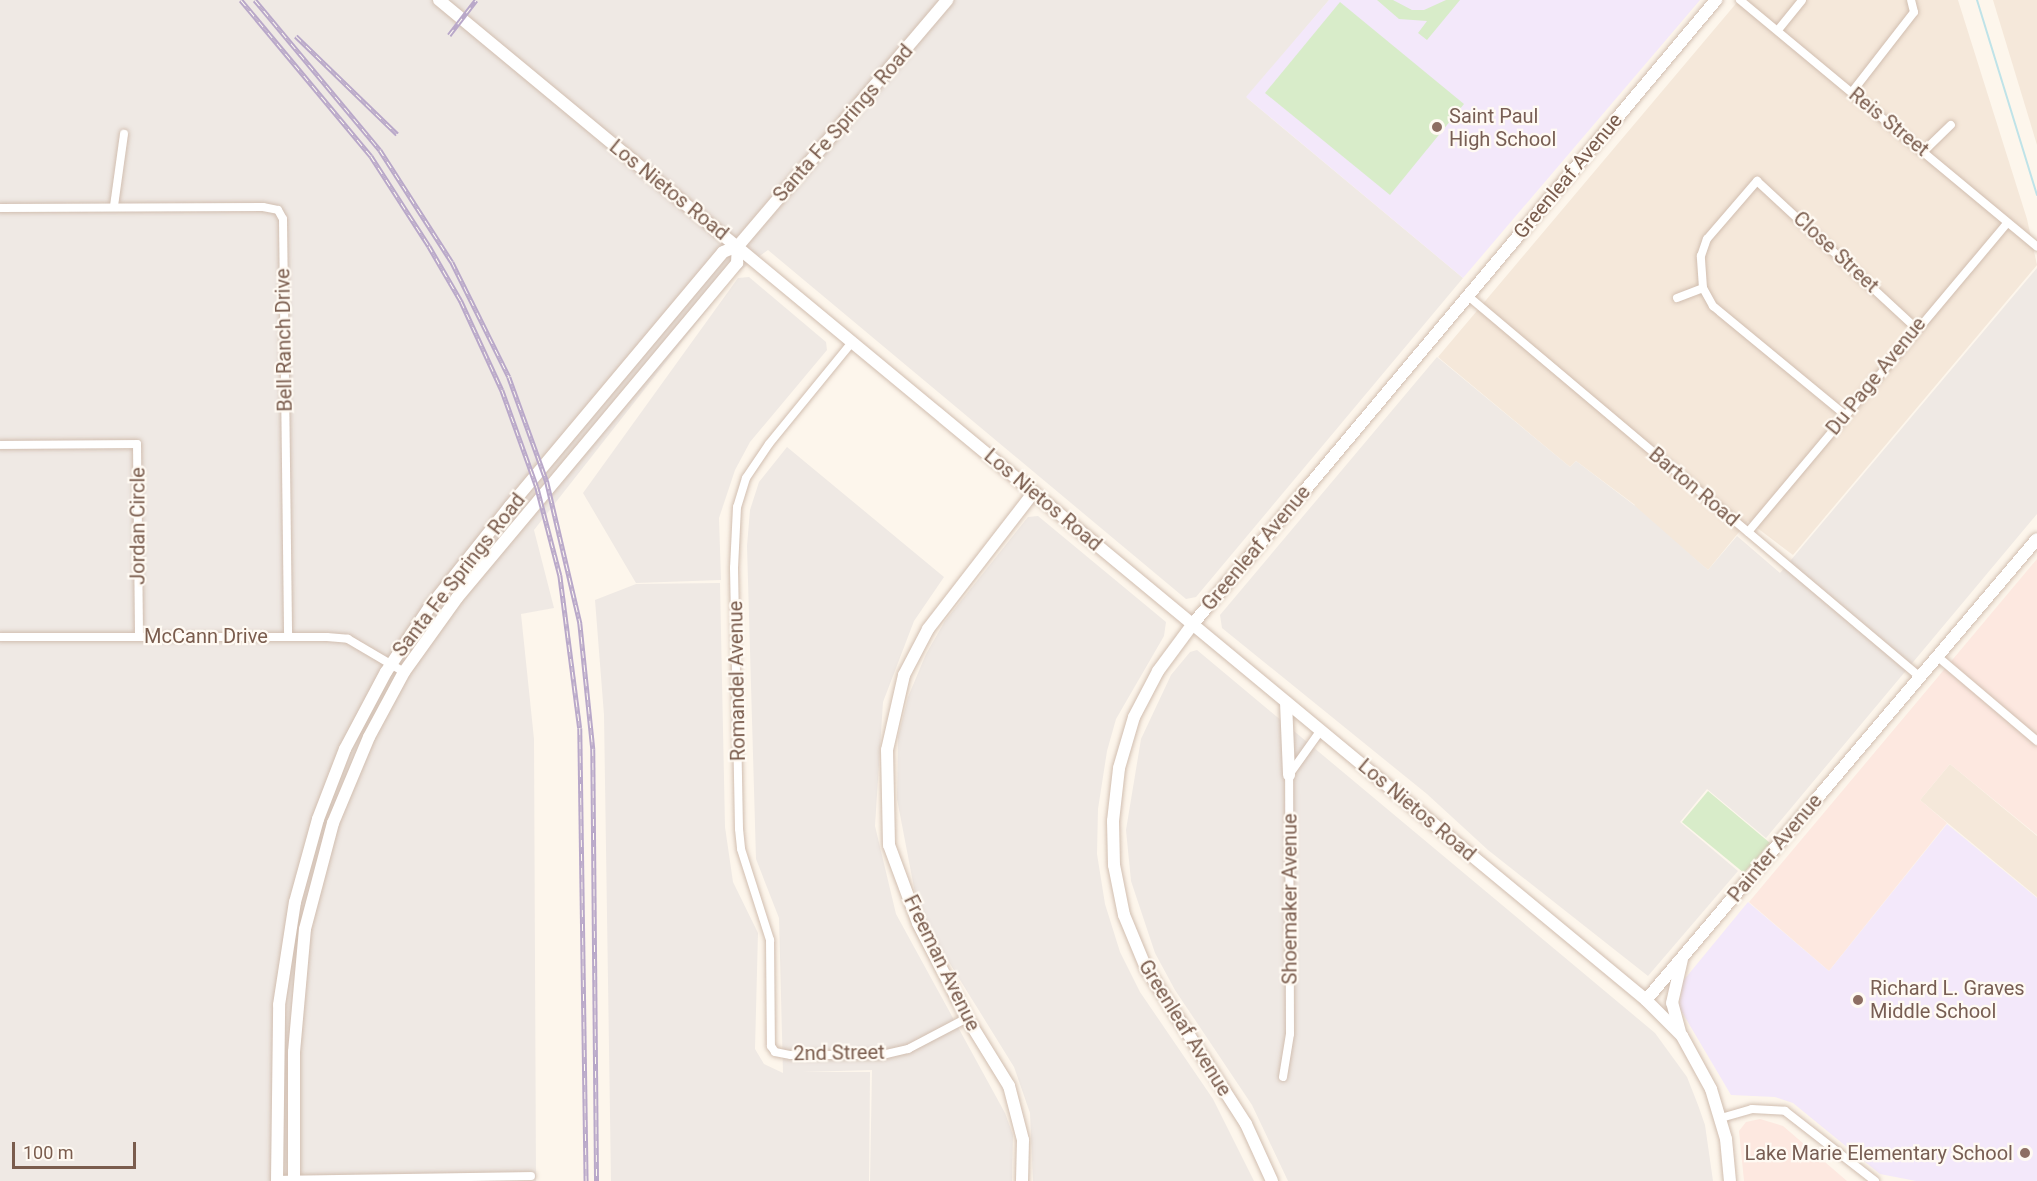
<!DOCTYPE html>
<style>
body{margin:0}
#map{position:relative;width:2037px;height:1181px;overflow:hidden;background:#fdf6ec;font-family:Roboto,sans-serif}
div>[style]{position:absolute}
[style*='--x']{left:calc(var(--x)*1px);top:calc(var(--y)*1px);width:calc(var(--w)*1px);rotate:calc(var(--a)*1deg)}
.residential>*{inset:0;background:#f5e8da}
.commercial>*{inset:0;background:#fde8e0}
.industrial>*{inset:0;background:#efe9e4}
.education>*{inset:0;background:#f3e8fa}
.green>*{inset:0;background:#d8ecc9}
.stream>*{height:2px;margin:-1px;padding:0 1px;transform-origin:1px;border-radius:1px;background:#bfe3e8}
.roads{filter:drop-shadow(0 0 2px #d1beb0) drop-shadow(0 0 2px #d1beb0)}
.street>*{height:8px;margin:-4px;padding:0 4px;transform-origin:4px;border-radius:4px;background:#fff}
.secondary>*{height:12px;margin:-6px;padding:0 6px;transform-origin:6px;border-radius:6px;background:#fff}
.rail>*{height:4.5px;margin-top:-2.25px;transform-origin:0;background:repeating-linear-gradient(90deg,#fffaf3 0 7px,#b9a8c9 0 14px);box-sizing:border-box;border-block:2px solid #b9a8c9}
.dots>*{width:16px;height:16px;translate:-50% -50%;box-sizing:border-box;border:3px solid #fffaf3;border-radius:50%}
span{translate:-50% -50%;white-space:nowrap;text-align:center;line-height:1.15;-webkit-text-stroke:4.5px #fffaf3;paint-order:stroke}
.education-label{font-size:20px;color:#785e54}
.left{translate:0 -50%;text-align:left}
.right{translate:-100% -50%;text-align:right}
.street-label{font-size:20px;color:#7a5c4d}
.scale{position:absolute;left:12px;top:1142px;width:124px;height:27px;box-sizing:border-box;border:3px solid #7a5c4d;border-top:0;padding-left:8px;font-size:18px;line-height:21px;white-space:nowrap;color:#7a5c4d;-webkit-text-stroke:4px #fffaf3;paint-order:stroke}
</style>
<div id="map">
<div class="residential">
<i style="clip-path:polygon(1739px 0,1958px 0,2027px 219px,2037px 265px,1793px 555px,1748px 521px,1708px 570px,1633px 507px,1635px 505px,1576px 461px,1570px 467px,1438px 357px)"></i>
<i style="clip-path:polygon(1993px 0,2037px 0,2037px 145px)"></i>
<i style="clip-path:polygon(1950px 764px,2037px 836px,2037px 897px,1920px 800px)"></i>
</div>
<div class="commercial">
<i style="clip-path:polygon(2037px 559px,2037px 835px,1950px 764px,1920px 800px,1947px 823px,1829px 971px,1749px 902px)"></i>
<i style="clip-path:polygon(1760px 1119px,1783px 1126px,1847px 1181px,1744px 1181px,1739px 1131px,1746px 1122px)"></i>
</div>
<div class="industrial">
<i style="clip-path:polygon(0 0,1329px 0,1247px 98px,1463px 278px,1196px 597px,1186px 599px,768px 250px,735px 274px,534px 530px,554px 608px,521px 614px,534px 739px,536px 1181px,0 1181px)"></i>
<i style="clip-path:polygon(2037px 268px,2037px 514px,1766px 838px,1707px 789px,1680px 822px,1738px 871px,1648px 976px,1488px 850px,1427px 794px,1222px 628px,1220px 615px,1437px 357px,1570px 467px,1576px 461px,1634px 505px,1708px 570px,1737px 536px,1780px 573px)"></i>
<i style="clip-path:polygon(749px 277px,826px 342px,827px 350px,750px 442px,735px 470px,719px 518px,721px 580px,636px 583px,583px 493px,738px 278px)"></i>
<i style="clip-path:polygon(787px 447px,944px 577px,914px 621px,883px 702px,875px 826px,896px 914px,1005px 1113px,1013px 1135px,1012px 1181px,870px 1181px,872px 1070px,802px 1072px,870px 1072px,869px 1181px,611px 1181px,604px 715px,595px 600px,636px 584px,720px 583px,725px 827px,733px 882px,758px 933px,755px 1049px,764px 1064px,783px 1073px,779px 918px,756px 859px,747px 546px,750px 510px,759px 482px)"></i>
<i style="clip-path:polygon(1038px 516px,1166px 622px,1164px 636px,1116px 719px,1107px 751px,1098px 809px,1097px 854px,1105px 904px,1120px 952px,1140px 992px,1213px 1099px,1254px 1181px,1033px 1181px,1030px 1113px,1014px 1067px,934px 938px,916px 898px,897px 799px,898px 737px,908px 697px,926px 654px,945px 621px,1028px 517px)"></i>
<i style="clip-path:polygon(1197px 650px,1655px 1033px,1687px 1077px,1698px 1105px,1705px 1125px,1713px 1181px,1288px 1181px,1252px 1105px,1175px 990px,1155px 953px,1131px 881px,1126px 830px,1141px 739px,1171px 675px,1190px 652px)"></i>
</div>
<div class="education">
<i style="clip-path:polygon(1329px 0,1700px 0,1463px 278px,1246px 97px)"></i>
<i style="clip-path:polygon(1947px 824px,2037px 898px,2037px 1181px,1916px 1181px,1880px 1174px,1793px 1103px,1775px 1097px,1731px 1095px,1679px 1007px,1683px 981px,1748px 902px,1829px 971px)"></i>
</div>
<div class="green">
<i style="clip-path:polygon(1377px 0,1393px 0,1412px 10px,1424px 10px,1446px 0,1460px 0,1427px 40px,1418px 33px,1427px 21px,1399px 19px)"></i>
<i style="clip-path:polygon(1340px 2px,1464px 104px,1390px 195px,1265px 93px)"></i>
<i style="clip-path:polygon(1708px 791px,1770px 843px,1744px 873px,1682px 822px)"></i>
</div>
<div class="stream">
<i style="--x:1977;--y:0;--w:204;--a:72.9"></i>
</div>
<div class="roads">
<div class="street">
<i style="--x:1740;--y:0;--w:386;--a:39.7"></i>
<i style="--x:1778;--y:30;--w:38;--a:-51"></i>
<i style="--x:1852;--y:92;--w:101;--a:-52.2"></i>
<i style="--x:1914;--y:12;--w:12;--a:-104"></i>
<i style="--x:1925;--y:150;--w:36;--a:-44"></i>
<i style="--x:114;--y:206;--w:73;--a:-82.1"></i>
<i style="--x:0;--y:208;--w:263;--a:-0.2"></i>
<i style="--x:263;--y:207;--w:15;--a:11"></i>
<i style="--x:278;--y:210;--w:10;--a:61"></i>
<i style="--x:283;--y:219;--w:416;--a:89.3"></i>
<i style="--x:1703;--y:288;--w:32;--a:-94"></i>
<i style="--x:1701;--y:256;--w:18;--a:-71"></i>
<i style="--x:1707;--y:239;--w:77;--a:-49.2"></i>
<i style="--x:1757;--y:181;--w:217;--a:42.8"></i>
<i style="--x:1468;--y:296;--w:591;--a:40.13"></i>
<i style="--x:1677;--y:298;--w:28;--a:-21"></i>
<i style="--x:1703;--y:288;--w:21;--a:61"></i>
<i style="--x:1713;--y:306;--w:171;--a:39.5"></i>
<i style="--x:853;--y:341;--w:133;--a:129.2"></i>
<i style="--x:769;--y:444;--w:41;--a:124.1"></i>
<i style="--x:746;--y:478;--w:30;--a:107"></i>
<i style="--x:737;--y:507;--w:61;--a:92.8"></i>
<i style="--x:734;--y:568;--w:261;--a:88.9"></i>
<i style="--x:739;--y:829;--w:20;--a:84"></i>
<i style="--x:741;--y:849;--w:96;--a:72.3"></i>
<i style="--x:770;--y:940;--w:106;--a:89.5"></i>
<i style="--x:771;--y:1046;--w:7;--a:56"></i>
<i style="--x:775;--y:1052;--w:16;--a:11"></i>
<i style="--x:791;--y:1055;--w:91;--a:0"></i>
<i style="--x:882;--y:1055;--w:27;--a:-13"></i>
<i style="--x:908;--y:1049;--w:67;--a:-27.7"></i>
<i style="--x:0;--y:445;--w:137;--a:-0.4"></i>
<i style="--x:137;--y:444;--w:192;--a:89.4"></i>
<i style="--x:1748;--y:532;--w:403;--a:-50"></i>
<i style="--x:0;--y:637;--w:327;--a:0"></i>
<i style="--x:327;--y:637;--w:21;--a:5"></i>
<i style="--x:348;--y:639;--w:65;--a:30.5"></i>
<i style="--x:1938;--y:657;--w:130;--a:40.3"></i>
<i style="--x:1283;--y:1077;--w:44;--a:-80.8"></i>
<i style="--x:1290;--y:1034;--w:259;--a:-90.2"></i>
<i style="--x:1289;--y:775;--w:55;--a:-54.6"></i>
<i style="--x:1721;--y:1118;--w:32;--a:-16"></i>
<i style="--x:1752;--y:1109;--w:33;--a:3"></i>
<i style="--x:1785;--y:1111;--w:114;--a:37.9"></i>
<i style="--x:277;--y:1180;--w:254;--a:-0.9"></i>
</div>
<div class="secondary">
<i style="--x:439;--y:0;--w:1567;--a:39.64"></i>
<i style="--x:1646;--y:1000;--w:51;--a:45"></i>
<i style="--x:1682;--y:1036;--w:60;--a:61.3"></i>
<i style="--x:1711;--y:1089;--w:52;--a:73.3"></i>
<i style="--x:1726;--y:1139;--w:42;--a:84.6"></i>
<i style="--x:1286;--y:702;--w:73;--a:87.6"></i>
<i style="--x:1646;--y:1000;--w:604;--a:-49.7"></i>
<i style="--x:1680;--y:1032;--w:30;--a:-105"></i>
<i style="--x:1672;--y:1003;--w:45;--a:-77.2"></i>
<i style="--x:277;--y:1181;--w:176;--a:-89.3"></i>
<i style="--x:279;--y:1005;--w:104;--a:-81.2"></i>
<i style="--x:295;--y:902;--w:86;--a:-74.5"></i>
<i style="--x:318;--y:819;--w:75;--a:-68.9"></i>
<i style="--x:345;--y:749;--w:87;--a:-62"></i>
<i style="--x:386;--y:672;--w:77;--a:-56.1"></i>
<i style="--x:429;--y:608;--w:130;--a:-51.5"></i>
<i style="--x:510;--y:506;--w:331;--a:-50"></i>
<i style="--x:723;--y:252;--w:16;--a:-22"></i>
<i style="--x:738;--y:246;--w:323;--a:-49.6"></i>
<i style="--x:294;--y:1181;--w:129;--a:-90"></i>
<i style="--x:294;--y:1052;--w:123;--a:-84.9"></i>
<i style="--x:305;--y:929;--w:110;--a:-75.2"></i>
<i style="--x:333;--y:823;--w:93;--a:-67.3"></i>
<i style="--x:369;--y:737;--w:74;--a:-61.7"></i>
<i style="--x:404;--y:672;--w:91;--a:-54.4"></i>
<i style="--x:457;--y:598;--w:437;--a:-50.1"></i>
<i style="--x:737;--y:263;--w:17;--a:-87"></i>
<i style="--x:1022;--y:1181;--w:41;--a:-88.6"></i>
<i style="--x:1023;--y:1140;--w:56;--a:-104.5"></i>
<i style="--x:1009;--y:1086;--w:80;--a:-121.7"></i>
<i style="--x:967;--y:1018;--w:107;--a:-117.3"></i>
<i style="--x:918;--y:923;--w:83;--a:-110.4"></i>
<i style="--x:889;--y:845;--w:95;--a:-91.2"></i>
<i style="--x:887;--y:750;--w:77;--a:-77.2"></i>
<i style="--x:904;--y:675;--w:52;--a:-62.4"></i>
<i style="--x:928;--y:629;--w:173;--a:-52.3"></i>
<i style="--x:1272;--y:1181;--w:63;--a:-114.5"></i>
<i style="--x:1246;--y:1124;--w:185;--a:-122.7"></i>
<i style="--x:1146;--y:968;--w:57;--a:-112.5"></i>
<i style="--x:1124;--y:915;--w:51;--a:-101.3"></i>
<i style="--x:1114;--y:865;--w:44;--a:-91.3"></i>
<i style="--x:1113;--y:821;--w:53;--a:-83.5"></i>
<i style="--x:1119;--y:768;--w:53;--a:-73.6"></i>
<i style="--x:1134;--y:717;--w:52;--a:-62.4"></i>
<i style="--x:1158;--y:671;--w:57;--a:-53.5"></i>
<i style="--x:1192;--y:625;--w:816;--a:-50.02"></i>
</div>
</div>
<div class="rail">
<i style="--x:241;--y:0;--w:203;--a:50.2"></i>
<i style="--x:371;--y:156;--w:107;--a:57.2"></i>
<i style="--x:429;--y:246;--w:64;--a:59.8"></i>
<i style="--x:461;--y:301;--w:98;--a:65.3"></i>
<i style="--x:502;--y:390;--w:103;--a:70.2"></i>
<i style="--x:537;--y:487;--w:91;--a:75.4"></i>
<i style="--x:560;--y:575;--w:154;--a:82.6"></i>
<i style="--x:580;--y:728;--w:453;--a:89.2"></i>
<i style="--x:255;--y:0;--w:195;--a:50.2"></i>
<i style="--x:380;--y:150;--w:133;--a:57.3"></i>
<i style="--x:452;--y:262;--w:128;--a:63.6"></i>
<i style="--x:509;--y:377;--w:112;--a:70.1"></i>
<i style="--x:547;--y:482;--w:145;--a:76.8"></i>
<i style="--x:580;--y:623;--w:127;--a:84.1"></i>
<i style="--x:593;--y:749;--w:432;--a:89.5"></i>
<i style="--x:449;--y:35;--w:44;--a:-52.4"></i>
<i style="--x:296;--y:36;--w:141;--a:44.1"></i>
</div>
<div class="dots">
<i style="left:1437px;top:127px;background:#8d6e63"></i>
<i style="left:1858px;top:1000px;background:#8d6e63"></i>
<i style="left:2025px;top:1153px;background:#8d6e63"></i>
</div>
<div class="education-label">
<span class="left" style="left:1449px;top:128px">Saint Paul<br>High School</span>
<span class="left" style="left:1870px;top:1000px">Richard L. Graves<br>Middle School</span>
<span class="right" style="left:2013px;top:1153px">Lake Marie Elementary School</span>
</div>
<div class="street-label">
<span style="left:1889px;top:122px;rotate:39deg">Reis Street</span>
<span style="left:843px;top:123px;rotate:-49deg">Santa Fe Springs Road</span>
<span style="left:1568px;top:176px;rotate:-50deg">Greenleaf Avenue</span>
<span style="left:669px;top:190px;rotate:39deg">Los Nietos Road</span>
<span style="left:1836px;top:252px;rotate:43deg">Close Street</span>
<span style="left:284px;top:340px;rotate:-91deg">Bell Ranch Drive</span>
<span style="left:1876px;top:376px;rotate:-51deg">Du Page Avenue</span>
<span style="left:1694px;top:487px;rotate:40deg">Barton Road</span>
<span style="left:1043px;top:500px;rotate:40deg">Los Nietos Road</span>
<span style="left:138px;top:526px;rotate:-90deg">Jordan Circle</span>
<span style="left:1256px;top:548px;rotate:-50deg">Greenleaf Avenue</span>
<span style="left:459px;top:575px;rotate:-52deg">Santa Fe Springs Road</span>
<span style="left:206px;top:636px">McCann Drive</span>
<span style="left:737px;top:681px;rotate:-91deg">Romandel Avenue</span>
<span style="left:1417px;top:810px;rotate:40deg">Los Nietos Road</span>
<span style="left:1775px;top:848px;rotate:-50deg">Painter Avenue</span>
<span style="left:1290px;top:899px;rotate:-90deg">Shoemaker Avenue</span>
<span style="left:942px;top:963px;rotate:64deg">Freeman Avenue</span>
<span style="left:1185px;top:1028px;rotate:58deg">Greenleaf Avenue</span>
<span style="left:839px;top:1053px;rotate:-1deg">2nd Street</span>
</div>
<div class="scale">100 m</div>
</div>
